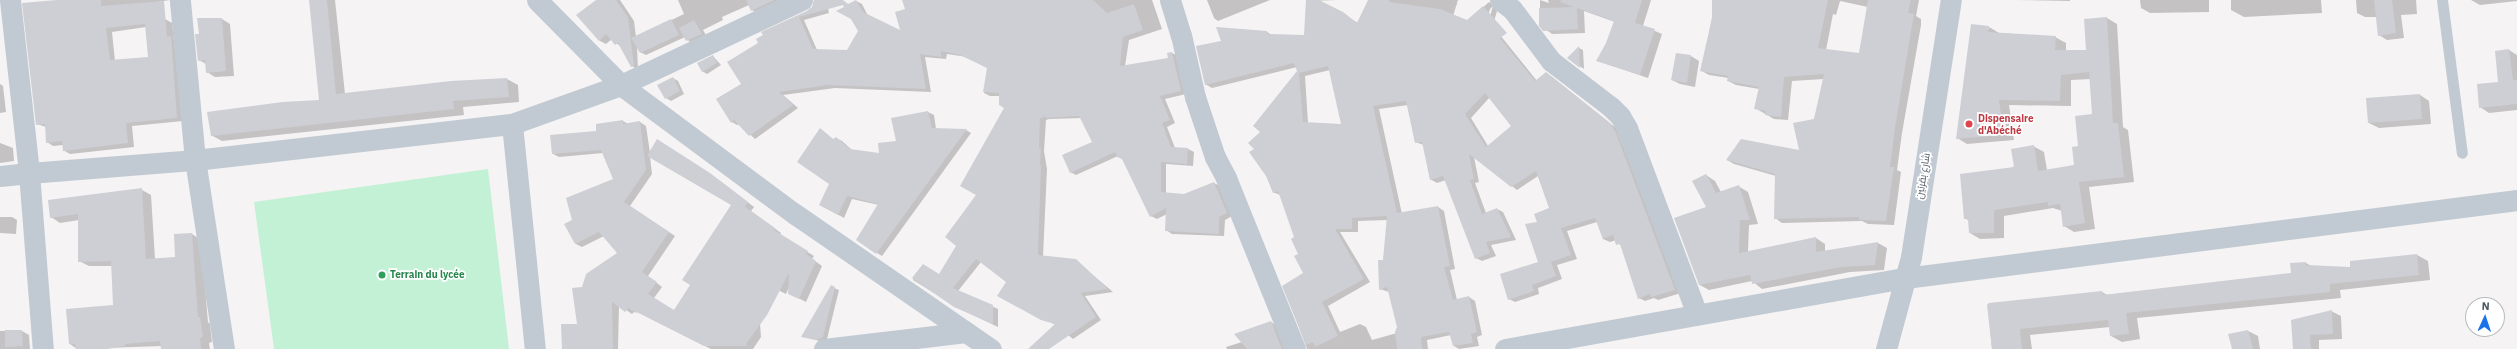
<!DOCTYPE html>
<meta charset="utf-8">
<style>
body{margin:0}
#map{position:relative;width:2517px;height:349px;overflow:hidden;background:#f5f3f3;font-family:"IBM Plex Sans",Cairo,sans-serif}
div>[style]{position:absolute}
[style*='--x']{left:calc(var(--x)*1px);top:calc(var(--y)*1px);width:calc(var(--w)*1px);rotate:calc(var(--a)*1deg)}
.green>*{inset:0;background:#c3f1d5}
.shadow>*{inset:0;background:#0003}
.building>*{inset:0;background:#cdcfd5}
.lane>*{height:11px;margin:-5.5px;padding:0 5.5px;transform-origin:5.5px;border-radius:5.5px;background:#c1cad2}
.street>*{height:21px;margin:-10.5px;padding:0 10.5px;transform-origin:10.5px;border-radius:10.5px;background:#c1cad2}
.dots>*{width:11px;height:11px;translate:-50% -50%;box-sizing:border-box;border:2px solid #fff;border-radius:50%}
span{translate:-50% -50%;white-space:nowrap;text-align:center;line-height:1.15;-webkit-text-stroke:3.5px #fff;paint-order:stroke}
.health-label{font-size:10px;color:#be3a42;font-weight:700}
.left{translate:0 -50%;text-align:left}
.street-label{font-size:10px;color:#4a5661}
.leisure-label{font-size:10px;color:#27864d;font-weight:700}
.north{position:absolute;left:2465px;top:297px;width:40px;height:40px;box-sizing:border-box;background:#fff;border:1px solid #b7bbc0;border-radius:50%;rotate:3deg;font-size:11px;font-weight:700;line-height:16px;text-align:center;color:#4a5661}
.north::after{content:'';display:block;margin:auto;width:14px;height:18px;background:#1a73e8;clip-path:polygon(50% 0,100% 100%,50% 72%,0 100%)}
</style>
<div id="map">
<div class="green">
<i style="clip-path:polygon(488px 169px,509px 349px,274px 349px,254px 202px)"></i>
</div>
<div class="shadow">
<i style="clip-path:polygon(evenodd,57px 0,170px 0,157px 2px,158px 19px,165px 19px,172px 23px,183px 121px,132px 126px,134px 147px,70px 154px,63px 150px,63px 145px,53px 146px,47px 142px,46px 127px,37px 124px,57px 0,146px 27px,149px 58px,115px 61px,112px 32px,146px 27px)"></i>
<i style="clip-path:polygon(310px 0,335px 0,345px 94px,451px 82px,507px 79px,518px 85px,519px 102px,463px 107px,464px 115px,222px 141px,211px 135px,320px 101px)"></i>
<i style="clip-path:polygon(597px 0,620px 0,634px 21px,636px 37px,684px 14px,678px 0,785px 0,757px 13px,752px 10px,749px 5px,722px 17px,723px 20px,703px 30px,707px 37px,692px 44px,685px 37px,646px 55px,640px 52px,637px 46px,638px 70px,632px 66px,622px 48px,612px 39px,606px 44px,600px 41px,578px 15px)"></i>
<i style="clip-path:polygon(814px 0,826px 0,829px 13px,804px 20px,817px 50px,847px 51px,859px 31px,848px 6px,856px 1px,862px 4px,868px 16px,901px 32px,906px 10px,904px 0,1152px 0,1162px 29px,1129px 40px,1125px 66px,1169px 59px,1168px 54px,1172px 53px,1178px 56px,1186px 94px,1165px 99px,1175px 123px,1167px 127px,1175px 148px,1188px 149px,1194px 152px,1193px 166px,1166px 164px,1166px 194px,1185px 195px,1214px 183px,1220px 186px,1232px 216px,1225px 220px,1224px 236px,1172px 234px,1166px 230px,1167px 214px,1157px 219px,1151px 216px,1124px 161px,1118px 156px,1076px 175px,1070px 172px,1093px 143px,1082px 118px,1049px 119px,1046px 120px,1044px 151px,1047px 169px,1043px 257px,1075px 260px,1113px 292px,1085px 296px,1101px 320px,1073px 339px,1056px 325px,999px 296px,1007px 282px,981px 262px,958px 291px,998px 309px,998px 327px,960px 309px,913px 280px,916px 273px,939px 275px,958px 246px,977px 194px,1005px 108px,1000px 96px,990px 96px,984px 93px,988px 68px,967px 57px,947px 54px,946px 59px,925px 57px,931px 92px,835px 88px,783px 95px,798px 108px,755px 139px,739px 124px,737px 125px,732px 122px,717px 99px,742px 84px,759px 44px,757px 39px,808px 11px,813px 7px)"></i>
<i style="clip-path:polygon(1207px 0,1270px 0,1218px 21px,1214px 18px)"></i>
<i style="clip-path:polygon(evenodd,1307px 0,1318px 0,1358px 23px,1369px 0,1458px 0,1445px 42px,1489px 2px,1494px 6px,1497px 11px,1490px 35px,1500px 35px,1537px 81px,1552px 77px,1616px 128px,1681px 293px,1658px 300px,1654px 298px,1645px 301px,1639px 298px,1622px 247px,1616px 240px,1610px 242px,1603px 239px,1597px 222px,1567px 231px,1577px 259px,1557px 265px,1562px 279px,1538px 288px,1539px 294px,1515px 302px,1509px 299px,1539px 262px,1538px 223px,1550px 209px,1538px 176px,1517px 190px,1474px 157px,1479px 182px,1475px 183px,1486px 213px,1497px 209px,1503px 212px,1516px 240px,1491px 245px,1496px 256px,1482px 261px,1476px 258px,1446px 180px,1437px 183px,1430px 179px,1424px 145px,1415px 142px,1408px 105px,1379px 109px,1402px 214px,1438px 207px,1444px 211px,1455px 269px,1450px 270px,1457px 300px,1469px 297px,1475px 301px,1482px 335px,1477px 337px,1479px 346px,1459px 349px,1454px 346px,1451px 335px,1427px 340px,1428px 349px,1307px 349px,1284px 286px,1305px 273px,1295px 238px,1280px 195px,1273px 192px,1256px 149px,1261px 132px,1298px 71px,1297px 67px,1212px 88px,1205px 84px,1267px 32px,1272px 35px,1305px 36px,1307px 0,1493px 6px,1482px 44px,1480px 44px,1490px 9px,1493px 6px,1307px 0,1330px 70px,1342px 125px,1308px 123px,1305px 76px,1330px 70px,1307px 0,1490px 97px,1512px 127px,1488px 146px,1471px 118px,1490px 97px,1307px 0,1388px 220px,1380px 289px,1389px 292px,1398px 328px,1396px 329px,1397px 333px,1372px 340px,1366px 327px,1360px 324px,1340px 332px,1328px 306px,1370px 282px,1340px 232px,1358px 232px,1358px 221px,1388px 220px)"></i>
<i style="clip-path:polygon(1540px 0,1549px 3px,1548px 0,1651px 0,1643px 26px,1662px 34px,1648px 78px,1598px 61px,1607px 44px,1615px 22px,1584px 11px,1585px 33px,1552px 34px,1540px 25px)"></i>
<i style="clip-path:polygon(evenodd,1714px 0,1919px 0,1916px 16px,1921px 19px,1921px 25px,1902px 133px,1897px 170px,1901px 172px,1894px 225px,1868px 224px,1862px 221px,1782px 223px,1775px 218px,1776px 176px,1734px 164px,1727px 160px,1800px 152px,1814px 120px,1824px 79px,1792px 81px,1788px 120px,1774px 119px,1755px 108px,1759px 89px,1736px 85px,1728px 81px,1729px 78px,1709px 75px,1702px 71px,1712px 18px,1714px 0,1840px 1px,1868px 7px,1860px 55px,1826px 50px,1833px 14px,1836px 15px,1840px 1px)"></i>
<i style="clip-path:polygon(2016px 0,2070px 0,2070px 1px)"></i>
<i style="clip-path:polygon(2140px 0,2209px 0,2209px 12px,2150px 13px,2141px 8px)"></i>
<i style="clip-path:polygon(2231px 0,2321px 0,2322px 13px,2244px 17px,2231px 10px)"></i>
<i style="clip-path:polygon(2356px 0,2416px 0,2417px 14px,2401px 15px,2404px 38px,2387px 40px,2379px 35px,2377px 17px,2365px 17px,2357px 13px)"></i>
<i style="clip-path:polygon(2471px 0,2517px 0,2517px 1px,2480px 5px)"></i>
<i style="clip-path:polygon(2107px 18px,2117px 24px,2123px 127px,2128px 130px,2134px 182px,2089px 187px,2095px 229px,2074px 232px,2064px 226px,2062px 211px,2053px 208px,2004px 216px,2004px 238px,1980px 239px,1970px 233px,1969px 221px,1965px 218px,2033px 146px,2044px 152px,2047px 170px,2075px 166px,2079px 147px,2093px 115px,2091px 79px,2071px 80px,2071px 106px,2009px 105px,2014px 140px,1967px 144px,1957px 138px,1989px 27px,1999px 33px,2055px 37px,2066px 43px,2066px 51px,2087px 51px)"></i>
<i style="clip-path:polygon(222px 19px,230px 24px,234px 76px,215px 77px,207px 72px,206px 64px,199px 60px,200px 35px)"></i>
<i style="clip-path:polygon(1579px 48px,1583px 50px,1584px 69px,1568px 58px)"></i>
<i style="clip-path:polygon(2509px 50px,2517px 55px,2517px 110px,2489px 113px,2480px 107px,2499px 83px)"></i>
<i style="clip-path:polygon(713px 56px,721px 65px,707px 74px,702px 71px)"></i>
<i style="clip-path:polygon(1691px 56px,1699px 61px,1695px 87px,1680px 84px,1672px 80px)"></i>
<i style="clip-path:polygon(673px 78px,678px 81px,684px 94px,671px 101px,666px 98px)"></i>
<i style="clip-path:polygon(0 84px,3px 86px,6px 112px,0 113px)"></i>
<i style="clip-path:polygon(2420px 95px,2429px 101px,2431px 124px,2379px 128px,2369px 123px)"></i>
<i style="clip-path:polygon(928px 112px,934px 115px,936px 129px,966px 130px,971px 133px,882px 256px,877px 253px,879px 205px,852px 199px,844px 218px,826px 208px,831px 184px,821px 130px,834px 140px,836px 138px,842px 141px,852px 150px,880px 154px,898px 142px)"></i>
<i style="clip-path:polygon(evenodd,623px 121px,628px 124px,640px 122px,646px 126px,650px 153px,664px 144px,716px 178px,754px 207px,751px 211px,781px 233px,780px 235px,814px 256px,812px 259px,822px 266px,806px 302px,796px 297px,789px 287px,786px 294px,780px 291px,777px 265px,756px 267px,761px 337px,753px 349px,711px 349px,635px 311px,632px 314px,619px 305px,618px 349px,566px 349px,578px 325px,583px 288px,618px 253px,604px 236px,582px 247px,576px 244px,573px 220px,614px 180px,603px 153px,559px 157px,553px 154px,623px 121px,650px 157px,732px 205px,691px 285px,674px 311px,654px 298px,662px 287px,648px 276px,675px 236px,630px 206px,652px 174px,650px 157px)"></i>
<i style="clip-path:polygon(0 143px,13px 148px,14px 161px,0 163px)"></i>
<i style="clip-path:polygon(1706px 175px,1715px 181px,1721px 192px,1738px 186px,1748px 192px,1758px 224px,1749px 225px,1748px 252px,1816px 238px,1825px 244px,1825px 252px,1878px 243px,1887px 248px,1884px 270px,1850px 272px,1762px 289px,1752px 281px,1709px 290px,1700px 285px,1707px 207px)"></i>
<i style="clip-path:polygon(142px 190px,151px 195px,155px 259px,177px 258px,192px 234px,201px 240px,208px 322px,210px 324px,212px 342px,209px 343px,210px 349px,162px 349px,162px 346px,77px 349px,70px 344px,114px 306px,112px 266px,89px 266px,79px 261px,79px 220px,60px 223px,51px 217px)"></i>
<i style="clip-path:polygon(0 217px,12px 217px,17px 220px,16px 234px,0 233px)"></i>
<i style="clip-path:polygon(2417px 255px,2428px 261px,2430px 280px,2340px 290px,2341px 298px,2137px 318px,2140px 339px,2122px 342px,2111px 336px,2110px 327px,2030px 335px,2032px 349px,1992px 349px,1988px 306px,2102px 292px,2107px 295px,2292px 274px,2306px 263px,2313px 267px,2351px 268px,2351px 262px)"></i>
<i style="clip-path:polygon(834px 288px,839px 290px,827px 339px,822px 342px,803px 336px)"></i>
<i style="clip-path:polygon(2331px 311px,2341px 316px,2342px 339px,2319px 340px,2319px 349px,2294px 349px)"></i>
<i style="clip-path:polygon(1271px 322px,1277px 326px,1287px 349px,1227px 349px,1226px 347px,1242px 342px)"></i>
<i style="clip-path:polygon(0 331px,22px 331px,29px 335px,30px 349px,0 349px)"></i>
<i style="clip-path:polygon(2248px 331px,2258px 336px,2260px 349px,2233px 349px)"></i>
</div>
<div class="building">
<i style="clip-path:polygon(evenodd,57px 0,101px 0,101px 6px,164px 1px,167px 37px,171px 36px,177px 118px,126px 123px,128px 143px,63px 151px,62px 141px,46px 143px,45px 124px,36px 125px,22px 3px,57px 0,145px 24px,148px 57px,110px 60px,106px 28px,145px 24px)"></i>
<i style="clip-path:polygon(309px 0,327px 0,336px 94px,451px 81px,507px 78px,509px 97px,453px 101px,454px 109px,211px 136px,207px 112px,283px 102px,319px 100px)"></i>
<i style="clip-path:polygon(596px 0,616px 0,628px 17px,634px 66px,631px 67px,618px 43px,615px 45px,606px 34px,599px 41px,576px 15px)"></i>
<i style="clip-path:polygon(746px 0,774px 0,751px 11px)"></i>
<i style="clip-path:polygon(evenodd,814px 0,843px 0,848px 4px,856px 0,863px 12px,900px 30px,895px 12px,905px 9px,902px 0,1093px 0,1107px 13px,1134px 4px,1143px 30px,1123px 37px,1120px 66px,1168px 58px,1167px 53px,1172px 52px,1181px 91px,1160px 96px,1170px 120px,1162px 123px,1171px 147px,1188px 148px,1187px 164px,1161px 162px,1161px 192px,1184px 194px,1214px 182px,1227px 213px,1219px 217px,1219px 234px,1165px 231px,1166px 208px,1150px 217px,1121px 157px,1118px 158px,1115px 152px,1070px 173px,1062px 155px,1092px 142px,1079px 116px,1045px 118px,1044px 115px,1043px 118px,1040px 118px,1039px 147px,1041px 148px,1040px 165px,1041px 165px,1038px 255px,1076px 259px,1108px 289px,1081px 293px,1096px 317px,1049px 349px,1028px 349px,1055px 324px,1041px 320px,997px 296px,1006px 282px,976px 259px,953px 288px,993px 305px,993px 324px,954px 307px,912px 278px,923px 264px,939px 274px,956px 246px,945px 237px,976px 195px,960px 186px,1004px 108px,999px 105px,999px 93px,983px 92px,987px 68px,960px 55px,941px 51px,941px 57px,920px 54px,926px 89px,828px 85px,779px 92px,793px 105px,749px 136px,734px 120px,731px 123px,716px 99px,741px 84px,727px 62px,758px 43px,756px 39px,763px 35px,761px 32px,807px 11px,812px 7px,814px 0,843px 5px,844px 7px,836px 11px,851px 19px,858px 31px,847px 50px,813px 49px,799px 17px,843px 5px)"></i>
<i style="clip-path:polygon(evenodd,1306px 0,1319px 0,1343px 12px,1357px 23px,1368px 0,1389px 0,1389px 2px,1440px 9px,1467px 20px,1483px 6px,1507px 33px,1500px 38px,1535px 81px,1546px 72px,1610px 123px,1616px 133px,1675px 290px,1651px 297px,1650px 294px,1638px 299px,1620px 244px,1616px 245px,1613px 235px,1603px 239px,1595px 218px,1561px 228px,1571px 255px,1551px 262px,1556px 276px,1532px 285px,1534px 291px,1508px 300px,1500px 274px,1538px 262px,1525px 224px,1537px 222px,1534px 214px,1549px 208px,1536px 171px,1511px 187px,1469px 154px,1474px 179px,1470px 180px,1482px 214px,1497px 208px,1511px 237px,1486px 242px,1490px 253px,1475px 259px,1443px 176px,1430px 180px,1422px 142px,1415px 143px,1406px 101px,1373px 106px,1397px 213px,1438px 206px,1450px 266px,1444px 267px,1453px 300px,1469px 296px,1477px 332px,1471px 334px,1473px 343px,1453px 346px,1449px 332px,1421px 337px,1422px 349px,1397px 349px,1395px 332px,1397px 327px,1387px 287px,1379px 290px,1378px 260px,1383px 260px,1387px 216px,1352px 218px,1352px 229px,1335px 229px,1364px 279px,1322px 302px,1338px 336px,1315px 347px,1313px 342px,1306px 345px,1282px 286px,1303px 273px,1294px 256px,1298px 254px,1291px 239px,1294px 237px,1278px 191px,1273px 193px,1266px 176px,1249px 152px,1254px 149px,1248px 143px,1260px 132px,1253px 126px,1297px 71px,1294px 63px,1205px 85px,1196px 46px,1221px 41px,1216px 27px,1267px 31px,1267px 34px,1304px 35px,1306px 0,1328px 66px,1341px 124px,1303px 122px,1299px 73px,1328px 66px,1306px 0,1485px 93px,1511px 126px,1486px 147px,1465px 114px,1485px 93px)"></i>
<i style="clip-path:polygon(1561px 0,1642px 0,1635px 23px,1655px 29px,1640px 75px,1596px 61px,1606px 43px,1614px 21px,1577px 8px,1578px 29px,1543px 31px,1539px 26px,1539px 8px,1574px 7px,1560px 2px)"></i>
<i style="clip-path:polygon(1712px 0,1828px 0,1818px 48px,1859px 53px,1868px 0,1911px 0,1908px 13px,1914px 14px,1895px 128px,1890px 167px,1894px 167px,1886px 221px,1859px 220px,1859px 217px,1774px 219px,1775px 174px,1726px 160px,1741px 139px,1799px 150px,1793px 123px,1814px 119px,1824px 74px,1784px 77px,1781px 117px,1765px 115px,1766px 111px,1754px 109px,1759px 87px,1727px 81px,1728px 76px,1700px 71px,1712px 18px)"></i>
<i style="clip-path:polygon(2374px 0,2392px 0,2396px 33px,2378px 36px)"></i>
<i style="clip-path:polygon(2107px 17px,2113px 123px,2118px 123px,2124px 177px,2079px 182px,2085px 223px,2063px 227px,2060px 204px,2048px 206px,2048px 202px,1994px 210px,1994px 233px,1969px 233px,1968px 219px,1964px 219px,1960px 174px,2014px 167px,2011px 149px,2034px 145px,2038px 171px,2074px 165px,2072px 147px,2078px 146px,2075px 116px,2092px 114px,2089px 72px,2061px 75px,2060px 101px,1999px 100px,2004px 135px,1956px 139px,1971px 24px,1989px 26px,1988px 32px,2056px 36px,2055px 50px,2086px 50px,2084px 19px)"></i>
<i style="clip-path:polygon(197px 18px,222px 18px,226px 71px,206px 73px,205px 60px,198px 61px,195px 34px,199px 34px)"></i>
<i style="clip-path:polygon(671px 19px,679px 35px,640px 53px,631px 38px)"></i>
<i style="clip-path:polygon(694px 20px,702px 34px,686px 41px,679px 28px)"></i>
<i style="clip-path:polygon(1579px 46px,1580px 68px,1567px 58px)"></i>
<i style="clip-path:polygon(2509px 49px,2513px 80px,2517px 80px,2517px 104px,2479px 108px,2477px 84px,2498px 82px,2495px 51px)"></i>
<i style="clip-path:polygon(1676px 53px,1691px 55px,1687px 83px,1671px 80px)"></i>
<i style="clip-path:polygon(713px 55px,717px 63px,702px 72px,697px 63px)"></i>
<i style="clip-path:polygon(673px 77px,680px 91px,665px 99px,657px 85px)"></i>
<i style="clip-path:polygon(2420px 94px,2422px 119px,2368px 123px,2366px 98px)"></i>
<i style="clip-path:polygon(928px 111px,932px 128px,967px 129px,876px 254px,856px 240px,878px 204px,847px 196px,838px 215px,819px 205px,829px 184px,797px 162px,820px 128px,833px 139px,836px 137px,850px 149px,879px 153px,878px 143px,896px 141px,891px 118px)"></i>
<i style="clip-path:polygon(623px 120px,623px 124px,640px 121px,646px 170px,624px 202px,669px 232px,642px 272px,657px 282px,648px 294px,674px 310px,690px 285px,682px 280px,731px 205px,647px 156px,657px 139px,710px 173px,748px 202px,745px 207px,775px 228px,774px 230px,808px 251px,806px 254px,816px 261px,799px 299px,788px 294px,789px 273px,767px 315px,746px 344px,748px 346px,704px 346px,637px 312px,636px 313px,628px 308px,625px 312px,612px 302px,613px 349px,562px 349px,561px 324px,577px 324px,572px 288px,582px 287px,586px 274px,617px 253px,599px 232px,575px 244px,564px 224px,572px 220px,566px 198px,613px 179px,601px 150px,552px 154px,550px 135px,596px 131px,596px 124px)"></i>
<i style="clip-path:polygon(1706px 174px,1716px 193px,1739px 185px,1750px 220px,1740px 220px,1739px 253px,1816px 237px,1816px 252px,1878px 242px,1875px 265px,1841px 267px,1752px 284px,1750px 275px,1699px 285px,1674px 218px,1706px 207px,1692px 181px)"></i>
<i style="clip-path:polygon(142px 188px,146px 259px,175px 257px,174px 234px,192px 233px,198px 317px,200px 317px,203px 337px,200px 338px,201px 349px,161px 349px,160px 341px,125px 344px,125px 346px,107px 349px,76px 349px,75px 344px,69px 344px,66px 309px,113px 305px,111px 261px,78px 262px,78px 214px,50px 218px,48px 200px)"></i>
<i style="clip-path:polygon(2417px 254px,2419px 275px,2330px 284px,2330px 292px,2126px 313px,2129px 334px,2110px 336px,2108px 320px,2020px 329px,2022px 349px,1992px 349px,1987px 305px,1989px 303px,2102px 291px,2103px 295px,2291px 273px,2290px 263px,2306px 262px,2306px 265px,2350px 267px,2350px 261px)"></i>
<i style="clip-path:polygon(831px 285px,835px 287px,823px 337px,816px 340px,801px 337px)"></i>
<i style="clip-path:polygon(2332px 310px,2333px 334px,2310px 335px,2311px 349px,2293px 349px,2291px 320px)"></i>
<i style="clip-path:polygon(1271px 321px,1282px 349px,1247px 349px,1234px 334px)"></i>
<i style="clip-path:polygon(5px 330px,22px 330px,23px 346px,5px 347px)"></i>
<i style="clip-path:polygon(2248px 330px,2253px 349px,2232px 349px,2228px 334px)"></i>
</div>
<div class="lane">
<i style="--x:2442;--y:0;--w:154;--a:82.6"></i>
</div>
<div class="street">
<i style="--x:10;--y:0;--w:174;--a:83.7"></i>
<i style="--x:29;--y:173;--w:167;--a:-4.5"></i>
<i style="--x:195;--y:160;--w:161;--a:-95.4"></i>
<i style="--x:537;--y:0;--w:120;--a:45.3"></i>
<i style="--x:621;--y:85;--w:217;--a:36.6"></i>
<i style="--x:795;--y:214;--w:238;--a:34.6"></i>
<i style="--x:1170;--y:0;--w:37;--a:73"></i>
<i style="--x:1181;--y:35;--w:64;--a:77.3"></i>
<i style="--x:1195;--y:97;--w:63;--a:71.6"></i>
<i style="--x:1215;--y:157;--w:24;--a:62"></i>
<i style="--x:1226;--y:178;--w:184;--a:68"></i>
<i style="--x:1500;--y:0;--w:15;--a:37"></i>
<i style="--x:1512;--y:9;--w:65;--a:53.1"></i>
<i style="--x:1551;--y:61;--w:76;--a:37.5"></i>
<i style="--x:1611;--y:107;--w:13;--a:45"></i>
<i style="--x:1620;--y:116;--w:14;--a:60"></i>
<i style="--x:1627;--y:128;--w:199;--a:69.4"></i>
<i style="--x:512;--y:124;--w:226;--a:84.2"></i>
<i style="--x:0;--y:176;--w:29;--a:-6"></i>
<i style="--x:29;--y:173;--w:177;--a:85.5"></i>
<i style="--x:224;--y:349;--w:191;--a:-98.7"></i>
<i style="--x:195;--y:160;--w:319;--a:-6.5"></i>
<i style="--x:512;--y:124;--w:116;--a:-19.7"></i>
<i style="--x:621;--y:85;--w:200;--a:-25.2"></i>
<i style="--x:824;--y:349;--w:143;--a:-6.8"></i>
<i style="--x:1505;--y:349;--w:406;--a:-10.1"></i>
<i style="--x:1905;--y:278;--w:617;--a:-7.26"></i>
<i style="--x:1886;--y:349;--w:95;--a:-74.8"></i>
<i style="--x:1911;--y:257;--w:260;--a:-81.2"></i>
</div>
<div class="dots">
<i style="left:1969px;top:124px;background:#e0444e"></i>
<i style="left:382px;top:275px;background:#2e9e5b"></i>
</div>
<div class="health-label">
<span class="left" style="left:1978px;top:124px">Dispensaire<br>d'Abéché</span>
</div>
<div class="street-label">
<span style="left:1923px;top:176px;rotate:-81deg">شارع بقرتين</span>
</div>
<div class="leisure-label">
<span class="left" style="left:390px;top:275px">Terrain du lycée</span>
</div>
<div class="north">N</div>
</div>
